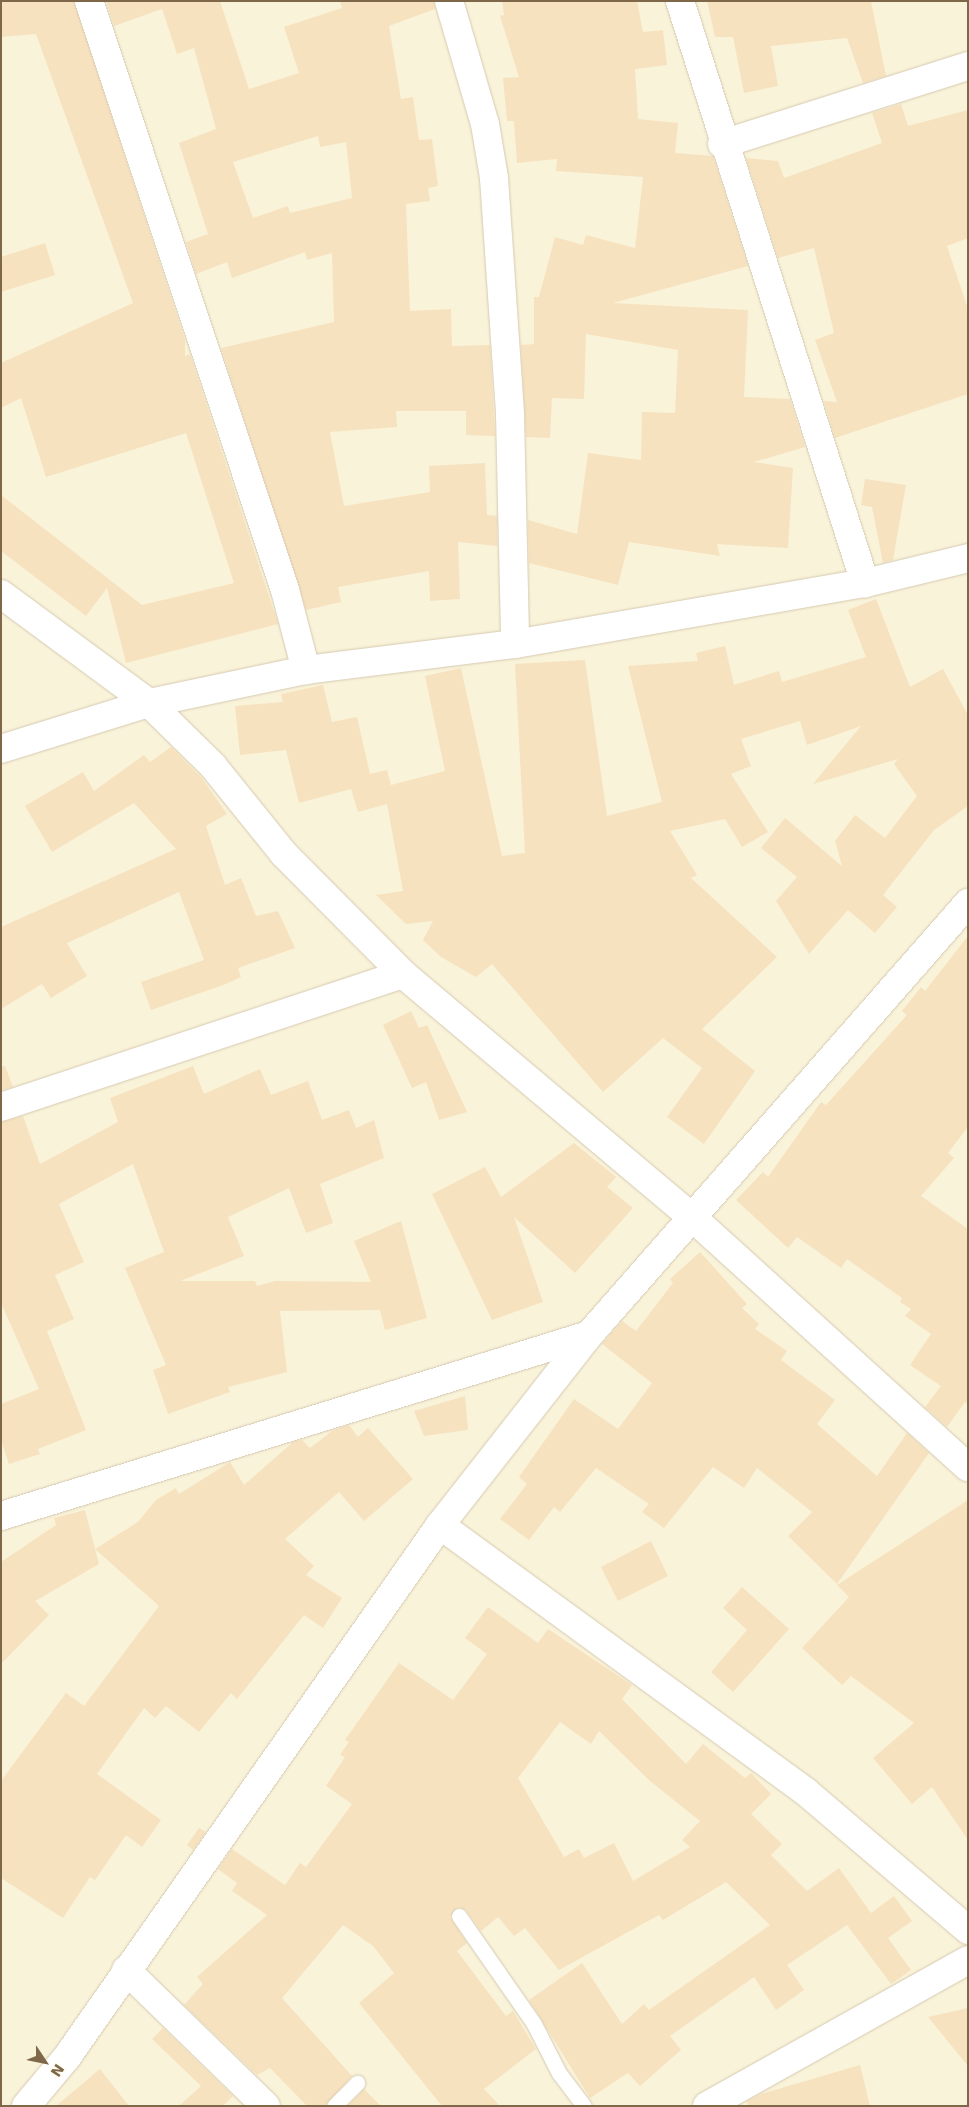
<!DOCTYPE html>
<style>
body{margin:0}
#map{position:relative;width:969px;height:2107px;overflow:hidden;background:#fefbea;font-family:"DejaVu Sans",sans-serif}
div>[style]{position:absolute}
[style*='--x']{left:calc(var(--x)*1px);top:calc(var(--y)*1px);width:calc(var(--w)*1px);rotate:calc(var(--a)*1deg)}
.residential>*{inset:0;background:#f9f3da}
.building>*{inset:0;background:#f7e2bf}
.roads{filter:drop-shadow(0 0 1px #d5c9b0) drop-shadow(0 0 1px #d5c9b0)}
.lane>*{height:15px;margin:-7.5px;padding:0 7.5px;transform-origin:7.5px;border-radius:7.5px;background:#fff}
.street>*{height:28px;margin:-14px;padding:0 14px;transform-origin:14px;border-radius:14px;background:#fff}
span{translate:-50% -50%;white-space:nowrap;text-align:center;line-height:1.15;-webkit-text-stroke:4px #fffdf3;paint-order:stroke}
.frame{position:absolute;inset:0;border:2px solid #7e6849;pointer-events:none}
.north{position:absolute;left:20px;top:2037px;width:50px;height:50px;-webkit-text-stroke:4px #fffdf3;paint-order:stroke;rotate:124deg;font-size:14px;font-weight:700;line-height:20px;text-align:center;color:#7e6849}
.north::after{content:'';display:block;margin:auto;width:18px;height:22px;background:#7e6849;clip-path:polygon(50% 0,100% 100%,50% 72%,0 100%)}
</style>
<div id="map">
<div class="residential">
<i style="clip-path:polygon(1px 1px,968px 1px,968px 2106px,1px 2106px)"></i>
</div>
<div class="building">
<i style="clip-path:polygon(1px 1px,74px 1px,185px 340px,185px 356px,190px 354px,278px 624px,126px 663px,107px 588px,86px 616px,1px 551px,1px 495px,142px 605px,234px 583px,186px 433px,46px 477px,21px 398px,1px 408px,1px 363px,133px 303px,36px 34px,1px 37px)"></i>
<i style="clip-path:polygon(evenodd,106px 1px,220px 1px,249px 89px,299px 73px,284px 27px,342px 8px,340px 1px,434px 1px,435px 9px,389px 26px,401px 99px,413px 97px,419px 140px,432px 139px,438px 186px,428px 188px,430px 201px,406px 204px,410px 311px,451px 309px,452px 346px,490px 345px,495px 436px,466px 435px,466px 411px,396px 411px,397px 427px,330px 432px,344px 506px,430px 492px,429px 466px,485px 463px,487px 515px,497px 516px,497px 546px,458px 542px,460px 599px,430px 601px,429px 571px,338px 587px,341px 602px,306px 610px,221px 348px,334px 322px,332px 253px,307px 260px,305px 252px,232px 278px,227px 262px,196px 274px,186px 242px,208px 234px,179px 143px,216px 129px,194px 48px,177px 54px,162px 9px,114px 26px,106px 1px,318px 136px,320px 147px,346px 142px,352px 198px,290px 213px,288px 206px,253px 218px,233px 162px,318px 136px)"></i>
<i style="clip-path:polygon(502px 1px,637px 1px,643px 32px,663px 30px,667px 65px,635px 69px,638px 119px,678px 123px,675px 153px,713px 156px,748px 266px,613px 303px,748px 310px,744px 397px,790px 399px,805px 447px,754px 462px,793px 468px,788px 548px,717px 544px,720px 556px,629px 542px,618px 585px,529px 563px,528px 520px,577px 534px,588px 453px,641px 460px,642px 412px,675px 413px,678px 350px,586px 334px,584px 399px,552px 398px,550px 438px,526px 437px,521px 345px,534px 344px,534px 297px,539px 297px,555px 237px,583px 245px,586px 235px,635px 248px,643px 177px,556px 171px,557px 159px,517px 163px,514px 121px,507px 121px,503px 78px,519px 77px,500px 16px,504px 15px)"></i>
<i style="clip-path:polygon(707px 1px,871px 1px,886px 76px,863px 83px,847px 38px,771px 46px,778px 86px,744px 93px,733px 37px,715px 37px)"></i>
<i style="clip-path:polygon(901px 104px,908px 126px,968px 110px,968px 238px,947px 246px,968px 309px,968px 394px,835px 438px,824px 401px,837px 402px,815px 340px,834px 333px,814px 248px,778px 258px,746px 158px,778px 161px,784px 178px,882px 143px,872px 113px)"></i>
<i style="clip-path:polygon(45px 243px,55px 275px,1px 292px,1px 257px)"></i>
<i style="clip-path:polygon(865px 479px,906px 485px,893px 560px,883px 563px,872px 507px,861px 505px)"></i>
<i style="clip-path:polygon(876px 599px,910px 687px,943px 669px,968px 715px,968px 806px,934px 830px,883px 895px,897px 907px,875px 933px,848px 910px,809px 954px,776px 901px,797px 877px,761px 848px,785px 818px,842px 866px,835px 841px,855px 815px,885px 838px,917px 796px,894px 764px,898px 759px,813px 784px,861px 726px,807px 745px,800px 721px,741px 739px,751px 766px,731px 774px,768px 832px,742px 847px,725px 819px,670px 831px,697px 875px,691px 878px,777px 957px,702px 1029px,755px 1071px,704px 1144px,667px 1117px,702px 1068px,663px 1038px,603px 1092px,492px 964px,476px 977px,441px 957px,423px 940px,433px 921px,406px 924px,376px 895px,403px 891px,387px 804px,358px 812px,351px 789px,299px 803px,286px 750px,240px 755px,235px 706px,283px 702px,281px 694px,323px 685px,332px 722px,357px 717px,370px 774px,387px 770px,391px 785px,445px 771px,425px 676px,461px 668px,502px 856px,525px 853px,515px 664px,585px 660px,607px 816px,662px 802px,628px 666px,698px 661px,696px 653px,725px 646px,734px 685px,779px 671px,782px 682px,866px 657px,848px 610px)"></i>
<i style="clip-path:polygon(171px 747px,201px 777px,227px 814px,206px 826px,225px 885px,241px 878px,256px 916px,278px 911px,295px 948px,238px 968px,241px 977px,226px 984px,151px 1010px,141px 982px,204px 960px,179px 892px,67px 943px,87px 976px,51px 998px,42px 984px,1px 1009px,1px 927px,176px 849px,134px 803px,52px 852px,25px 806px,83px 772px,94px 791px,144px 755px,150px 762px)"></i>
<i style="clip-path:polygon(968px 936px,968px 1127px,948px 1153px,954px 1158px,921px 1196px,968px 1229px,968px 1404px,965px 1402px,947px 1427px,925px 1407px,941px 1386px,910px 1365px,931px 1334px,905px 1316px,911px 1309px,900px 1302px,902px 1298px,847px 1259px,841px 1268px,797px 1237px,788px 1248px,736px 1200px,763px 1172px,768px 1177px,821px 1102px,826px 1105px,907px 1015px,902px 1011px,921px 987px,925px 991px)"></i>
<i style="clip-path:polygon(411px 1011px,419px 1028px,427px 1025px,467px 1112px,439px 1120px,426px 1082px,412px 1088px,383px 1025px)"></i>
<i style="clip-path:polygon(1px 1066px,5px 1066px,13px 1087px,1px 1090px)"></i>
<i style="clip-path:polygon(193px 1066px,204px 1094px,260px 1069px,271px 1095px,308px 1081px,322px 1120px,349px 1110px,356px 1128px,374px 1120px,384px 1158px,320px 1184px,333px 1223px,306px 1233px,289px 1188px,228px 1217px,244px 1256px,180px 1281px,255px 1281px,257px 1286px,275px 1281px,371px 1282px,354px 1241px,401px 1221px,427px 1318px,385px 1330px,380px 1310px,280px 1311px,287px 1372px,228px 1387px,230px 1392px,168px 1414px,153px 1370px,166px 1365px,125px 1268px,164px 1252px,133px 1164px,59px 1204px,84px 1262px,55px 1275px,74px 1319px,47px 1331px,86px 1430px,38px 1449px,40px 1454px,9px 1464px,1px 1440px,1px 1404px,39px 1389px,1px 1303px,1px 1122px,23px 1116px,40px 1164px,118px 1122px,110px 1098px)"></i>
<i style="clip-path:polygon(574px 1143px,616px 1177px,607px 1187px,633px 1208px,575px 1273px,514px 1217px,543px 1302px,492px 1320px,432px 1194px,485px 1167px,501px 1197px)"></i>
<i style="clip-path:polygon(700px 1252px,747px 1304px,742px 1308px,759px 1324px,755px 1329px,787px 1351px,781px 1360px,835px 1400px,817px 1424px,877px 1476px,907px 1433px,929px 1453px,837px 1584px,788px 1536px,812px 1512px,757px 1468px,744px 1488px,713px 1467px,664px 1528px,642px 1512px,649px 1504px,596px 1468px,560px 1512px,554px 1507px,529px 1540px,500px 1519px,527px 1484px,519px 1477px,574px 1399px,618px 1429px,652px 1383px,602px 1344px,622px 1321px,636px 1331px,673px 1283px,670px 1279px)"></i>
<i style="clip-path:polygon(465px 1396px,468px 1430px,424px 1436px,414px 1411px)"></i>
<i style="clip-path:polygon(349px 1425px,358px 1437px,368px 1428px,413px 1479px,364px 1521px,339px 1492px,285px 1539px,314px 1566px,306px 1575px,342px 1598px,323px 1628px,304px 1615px,237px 1699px,231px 1693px,199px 1732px,166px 1706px,155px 1718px,144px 1708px,97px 1774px,161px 1820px,142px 1847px,126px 1835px,95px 1880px,90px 1877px,63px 1918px,1px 1878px,1px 1781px,66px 1693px,84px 1706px,159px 1606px,95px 1549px,99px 1564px,35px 1601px,49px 1615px,1px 1664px,1px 1562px,56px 1525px,54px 1518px,85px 1510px,95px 1549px,138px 1522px,156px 1500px,176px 1488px,179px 1494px,230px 1462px,244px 1485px,293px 1442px,302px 1440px,310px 1448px,332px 1431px)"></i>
<i style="clip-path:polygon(968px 1500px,968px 1840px,932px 1787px,912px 1804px,873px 1758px,914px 1723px,851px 1676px,842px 1685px,802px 1648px,849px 1597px,837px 1585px)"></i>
<i style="clip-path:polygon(651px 1541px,668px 1576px,618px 1601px,601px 1567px)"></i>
<i style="clip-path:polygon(742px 1587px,789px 1629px,733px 1692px,711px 1672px,747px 1630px,723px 1608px)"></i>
<i style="clip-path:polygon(evenodd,488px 1607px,538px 1643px,548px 1629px,632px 1685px,622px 1699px,686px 1764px,703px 1744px,745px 1778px,751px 1773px,771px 1794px,751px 1814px,782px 1844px,771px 1855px,807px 1891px,839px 1868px,871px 1913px,894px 1896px,912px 1921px,888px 1938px,911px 1970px,891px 1984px,847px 1925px,787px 1965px,804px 1990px,776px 2010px,754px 1977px,670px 2036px,681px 2050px,640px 2086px,628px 2073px,590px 2098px,529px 2000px,582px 1963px,622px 2024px,644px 2004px,649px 2010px,770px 1925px,726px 1882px,663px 1920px,659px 1915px,559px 1970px,525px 1928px,514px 1936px,498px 1917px,481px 1931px,466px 1910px,458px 1907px,450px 1917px,467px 1943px,457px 1951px,506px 2016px,513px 2011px,536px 2049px,484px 2089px,500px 2106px,442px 2106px,359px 2003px,394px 1973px,373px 1946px,343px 1925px,282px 1998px,352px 2076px,325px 2106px,307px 2106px,270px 2068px,257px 2075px,184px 2005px,203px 1984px,197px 1977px,267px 1915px,232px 1891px,237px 1883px,218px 1869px,232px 1849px,285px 1885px,300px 1863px,306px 1867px,352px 1804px,326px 1786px,345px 1757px,340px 1755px,349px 1742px,345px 1740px,399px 1663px,453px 1700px,487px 1654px,465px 1638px,488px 1607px,560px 1722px,591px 1744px,599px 1731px,650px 1781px,700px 1821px,682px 1840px,690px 1847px,633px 1881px,614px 1843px,584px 1858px,579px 1849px,564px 1857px,518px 1778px,560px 1722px)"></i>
<i style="clip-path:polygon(199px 1828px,206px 1832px,193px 1850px,187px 1845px)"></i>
<i style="clip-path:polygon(968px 2008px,968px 2066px,928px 2017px)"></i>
<i style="clip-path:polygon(163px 2028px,233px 2096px,223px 2106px,179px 2106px,201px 2086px,152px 2039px)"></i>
<i style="clip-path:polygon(860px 2065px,870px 2106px,748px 2106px,747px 2101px,761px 2094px)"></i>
<i style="clip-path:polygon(100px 2069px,129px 2106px,56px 2106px)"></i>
<i style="clip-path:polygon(364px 2089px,381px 2106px,348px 2106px)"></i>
</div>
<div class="roads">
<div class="lane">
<i style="--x:459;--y:1916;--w:131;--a:55.2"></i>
<i style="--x:534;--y:2024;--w:55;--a:63"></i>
<i style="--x:559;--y:2073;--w:41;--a:52.9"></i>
<i style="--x:334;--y:2106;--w:33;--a:-45"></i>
</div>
<div class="street">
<i style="--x:89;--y:1;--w:621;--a:71.59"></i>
<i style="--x:285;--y:590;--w:83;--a:75.3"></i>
<i style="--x:449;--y:1;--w:128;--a:73.7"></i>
<i style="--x:485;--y:124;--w:55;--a:80.5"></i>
<i style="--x:494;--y:178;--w:238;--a:86.1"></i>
<i style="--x:510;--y:415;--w:229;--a:88.7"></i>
<i style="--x:680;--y:1;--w:611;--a:72.37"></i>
<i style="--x:722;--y:144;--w:258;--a:-17.6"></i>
<i style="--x:1;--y:594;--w:184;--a:36.4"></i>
<i style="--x:149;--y:703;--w:90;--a:44.5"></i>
<i style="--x:213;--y:766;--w:113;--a:51.1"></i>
<i style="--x:284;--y:854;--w:169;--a:45.2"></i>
<i style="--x:403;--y:974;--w:379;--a:40.1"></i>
<i style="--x:693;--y:1218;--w:371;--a:42.2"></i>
<i style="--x:1;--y:749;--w:155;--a:-17.3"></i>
<i style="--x:149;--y:703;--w:160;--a:-11.9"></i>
<i style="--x:306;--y:670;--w:211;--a:-7.1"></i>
<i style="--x:515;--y:644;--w:355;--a:-9.9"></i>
<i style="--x:865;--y:583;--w:106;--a:-13.6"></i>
<i style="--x:1;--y:1107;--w:423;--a:-18.3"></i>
<i style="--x:1;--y:1516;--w:615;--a:-17.11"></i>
<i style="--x:440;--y:1525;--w:453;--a:36.1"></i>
<i style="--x:806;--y:1792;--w:213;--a:40.4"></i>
<i style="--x:126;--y:1970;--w:195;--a:44.2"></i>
<i style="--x:26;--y:2106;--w:64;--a:-50.1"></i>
<i style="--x:67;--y:2057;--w:650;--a:-54.96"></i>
<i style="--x:440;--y:1525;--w:241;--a:-51.9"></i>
<i style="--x:589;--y:1335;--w:575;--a:-48.74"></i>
<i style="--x:707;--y:2106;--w:299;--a:-29.2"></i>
</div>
</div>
<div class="frame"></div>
<div class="north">N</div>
</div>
